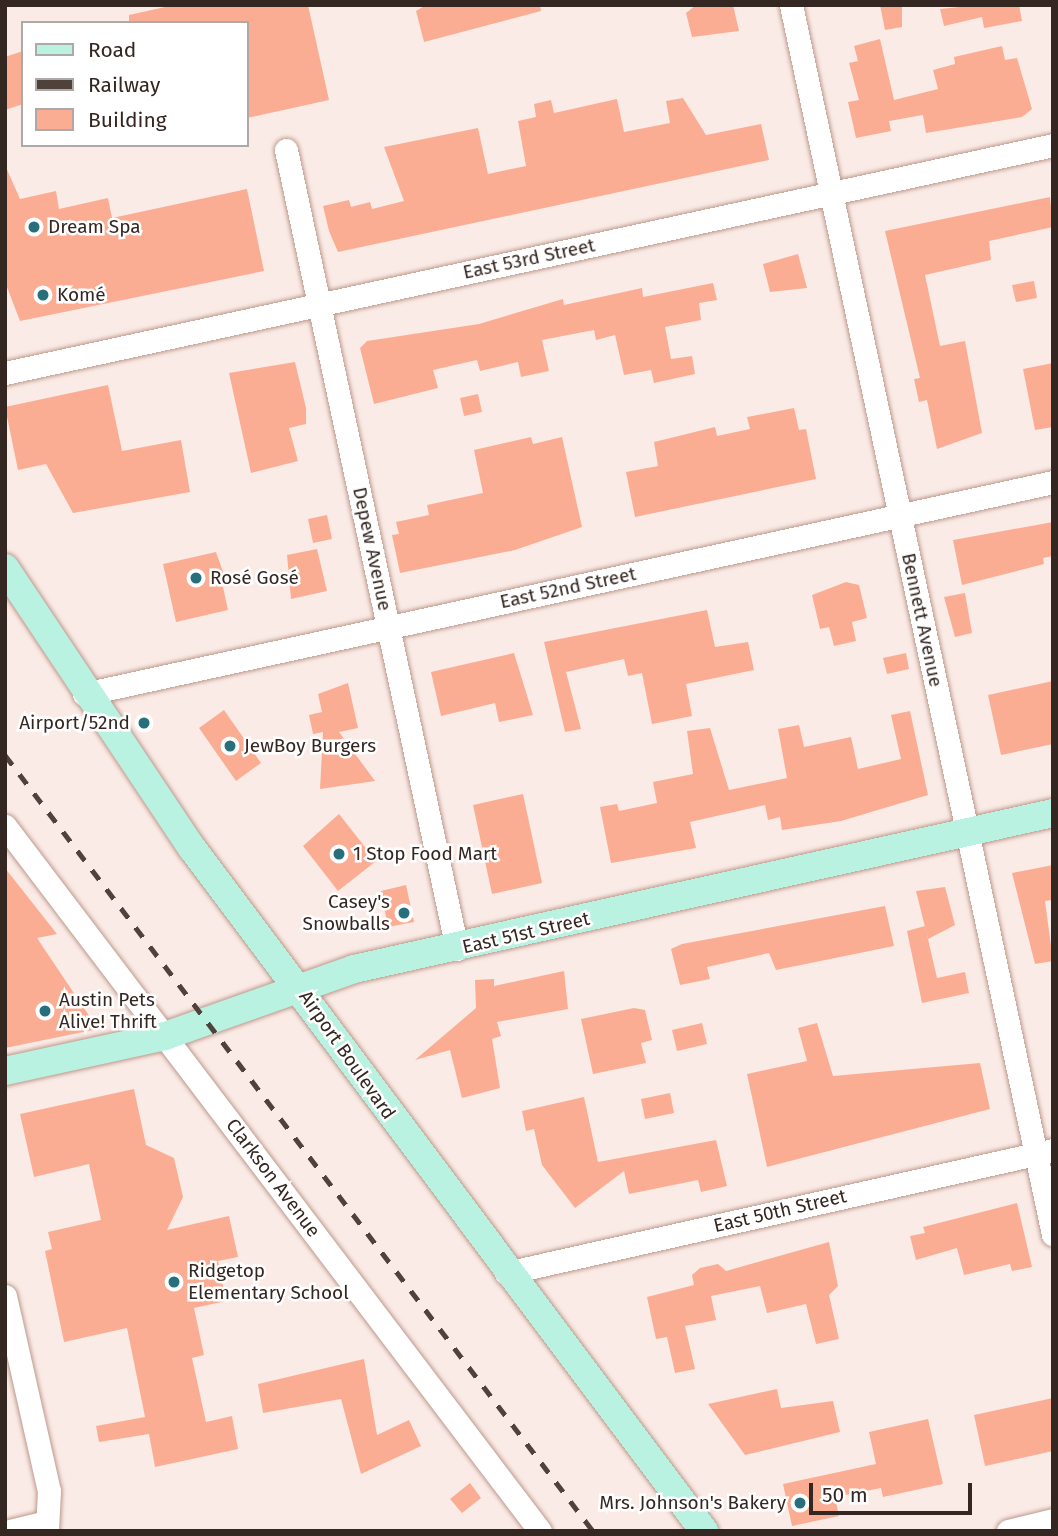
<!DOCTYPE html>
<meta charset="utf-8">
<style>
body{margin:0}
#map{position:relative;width:1058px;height:1536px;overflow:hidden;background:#fbebe6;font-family:"Fira Sans",sans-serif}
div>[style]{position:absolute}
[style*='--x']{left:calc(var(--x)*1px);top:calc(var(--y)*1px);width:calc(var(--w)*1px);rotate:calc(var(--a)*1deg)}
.building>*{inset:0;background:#fbad94}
.roads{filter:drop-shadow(0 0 2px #bc998d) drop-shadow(0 0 2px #bc998d)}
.minor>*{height:23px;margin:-11.5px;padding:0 11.5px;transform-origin:11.5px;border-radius:11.5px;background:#fff}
.major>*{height:28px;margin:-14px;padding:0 14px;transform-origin:14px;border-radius:14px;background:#baf2e2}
.rail>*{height:5px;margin-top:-2.5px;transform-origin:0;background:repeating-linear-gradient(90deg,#4f413c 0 12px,transparent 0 24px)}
.dots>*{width:19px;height:19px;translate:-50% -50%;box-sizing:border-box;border:4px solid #fff;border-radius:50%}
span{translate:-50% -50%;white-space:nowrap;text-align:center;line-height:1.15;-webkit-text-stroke:5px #fff;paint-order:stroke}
.poi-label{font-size:19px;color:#342621}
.left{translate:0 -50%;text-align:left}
.right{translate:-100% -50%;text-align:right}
.street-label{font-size:19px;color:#342621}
.frame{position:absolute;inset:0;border:7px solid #342621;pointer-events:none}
.legend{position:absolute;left:21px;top:21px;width:228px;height:126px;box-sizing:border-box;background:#fff;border:2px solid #aea8a6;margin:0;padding:9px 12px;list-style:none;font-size:21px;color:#342621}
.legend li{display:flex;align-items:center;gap:14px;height:35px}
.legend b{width:35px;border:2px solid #aea8a6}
.scale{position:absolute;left:809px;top:1483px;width:163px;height:32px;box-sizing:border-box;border:4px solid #342621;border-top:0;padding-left:9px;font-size:21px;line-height:24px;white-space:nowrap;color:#342621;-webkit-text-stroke:5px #fff;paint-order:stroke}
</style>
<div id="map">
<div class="building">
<i style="clip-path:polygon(174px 5px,308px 5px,329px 100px,247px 118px,247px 23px,129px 23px,129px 15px)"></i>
<i style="clip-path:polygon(426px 5px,540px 5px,541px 11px,424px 42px,416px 11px)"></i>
<i style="clip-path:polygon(696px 5px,733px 5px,739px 31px,692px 37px,686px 13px)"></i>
<i style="clip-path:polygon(880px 5px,902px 5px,902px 27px,885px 30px)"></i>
<i style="clip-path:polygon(979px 5px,1019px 5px,1022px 21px,984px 28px,982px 17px,944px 26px,940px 9px)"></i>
<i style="clip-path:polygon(880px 39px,894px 100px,938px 89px,933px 70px,955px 64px,954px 57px,1002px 46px,1005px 60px,1017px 58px,1032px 109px,1022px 117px,926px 133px,923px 115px,889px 121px,891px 131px,856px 138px,848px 102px,859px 100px,849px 63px,858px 61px,854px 46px)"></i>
<i style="clip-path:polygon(23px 51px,23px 104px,5px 110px,5px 57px)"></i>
<i style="clip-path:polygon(683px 98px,706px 135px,761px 124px,769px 160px,338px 252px,329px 231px,323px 206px,349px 200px,351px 207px,370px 202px,372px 209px,404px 201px,384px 147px,478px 128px,488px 174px,526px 166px,518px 121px,536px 117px,534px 104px,551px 100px,554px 113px,617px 99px,624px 132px,670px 123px,666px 101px)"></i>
<i style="clip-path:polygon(5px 165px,20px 199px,56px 191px,59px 209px,108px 198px,112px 218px,247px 189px,264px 271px,20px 321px,5px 282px)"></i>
<i style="clip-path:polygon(1050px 197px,1053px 227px,989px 241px,991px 260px,925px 275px,940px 346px,965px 341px,982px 433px,937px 449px,927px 400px,919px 402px,914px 379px,920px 378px,885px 231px)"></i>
<i style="clip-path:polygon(798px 254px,807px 288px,770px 292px,763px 264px)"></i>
<i style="clip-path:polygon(1034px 281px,1037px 298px,1016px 302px,1012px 285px)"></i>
<i style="clip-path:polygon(713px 283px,717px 300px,699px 303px,701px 320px,665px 327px,671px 359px,692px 356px,695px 374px,654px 383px,651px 370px,624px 375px,615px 335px,596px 340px,594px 330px,542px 340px,549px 371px,521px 377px,518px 362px,480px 371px,477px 360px,433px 370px,438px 388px,374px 404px,360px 348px,367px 341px,479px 324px,563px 299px,564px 305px,642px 288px,643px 297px)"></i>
<i style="clip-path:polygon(295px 362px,306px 408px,306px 424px,289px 428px,298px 461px,251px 473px,229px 373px)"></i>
<i style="clip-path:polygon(1053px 363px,1053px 427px,1035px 430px,1023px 369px)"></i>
<i style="clip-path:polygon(108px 385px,122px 451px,181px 440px,190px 492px,73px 513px,46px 464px,18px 470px,5px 407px)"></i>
<i style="clip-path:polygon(478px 394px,482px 412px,464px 416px,460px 398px)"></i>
<i style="clip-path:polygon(794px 408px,799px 430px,806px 429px,816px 479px,635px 517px,626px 472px,658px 466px,654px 442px,715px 427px,717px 436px,750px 429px,747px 417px)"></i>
<i style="clip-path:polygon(531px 437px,533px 444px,562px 437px,582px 527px,515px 550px,400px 573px,392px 535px,399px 534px,396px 522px,429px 515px,427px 505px,483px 493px,474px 450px)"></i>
<i style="clip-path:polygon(327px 515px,332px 539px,313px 543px,308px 519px)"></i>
<i style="clip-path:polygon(1053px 522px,1053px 556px,1043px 558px,1044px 564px,962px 585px,953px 540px)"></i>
<i style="clip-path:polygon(317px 549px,327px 591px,291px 599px,287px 555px)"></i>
<i style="clip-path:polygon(216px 552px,228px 586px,223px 587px,228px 610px,176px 622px,163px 564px)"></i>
<i style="clip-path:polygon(846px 582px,859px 585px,867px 618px,852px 622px,856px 641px,834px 646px,829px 627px,820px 629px,812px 595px)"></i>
<i style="clip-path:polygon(965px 593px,972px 633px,955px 637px,944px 597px)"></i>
<i style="clip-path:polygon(707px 610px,715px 647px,748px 642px,754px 670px,686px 684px,692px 716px,652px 724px,642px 673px,628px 676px,624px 659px,566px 672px,581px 729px,565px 732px,544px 642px)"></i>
<i style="clip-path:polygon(514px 653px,533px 715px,499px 722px,495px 703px,441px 716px,431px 672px)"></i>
<i style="clip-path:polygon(906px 653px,909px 669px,887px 674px,883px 658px)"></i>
<i style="clip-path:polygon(1053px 681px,1053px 744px,1001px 755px,988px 695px)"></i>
<i style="clip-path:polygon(348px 683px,358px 728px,339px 732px,375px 781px,320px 789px,323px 732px,313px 734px,309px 715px,322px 712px,318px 694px)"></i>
<i style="clip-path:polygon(224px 710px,261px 763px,236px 781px,199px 728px)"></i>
<i style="clip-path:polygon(910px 711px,928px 795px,841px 821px,782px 830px,780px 817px,768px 820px,765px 805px,690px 822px,696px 848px,611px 863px,600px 807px,617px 804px,619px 811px,657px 803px,653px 782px,693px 774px,687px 731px,710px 728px,729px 790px,787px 778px,778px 729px,799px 725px,804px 747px,851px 737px,858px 769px,901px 759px,891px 715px)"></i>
<i style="clip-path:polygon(523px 794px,542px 883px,492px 894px,473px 805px)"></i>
<i style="clip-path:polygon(339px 814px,376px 861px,338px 891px,303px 846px)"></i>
<i style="clip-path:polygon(1053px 865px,1053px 900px,1045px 901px,1053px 961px,1035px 964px,1012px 873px)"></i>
<i style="clip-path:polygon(5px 868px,57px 934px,37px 938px,98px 1029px,5px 1048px)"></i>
<i style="clip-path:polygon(406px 885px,414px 922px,388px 927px,381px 891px)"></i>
<i style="clip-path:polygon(945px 887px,955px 925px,928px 939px,916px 891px)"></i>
<i style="clip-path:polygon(885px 906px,894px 946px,776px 970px,769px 953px,707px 967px,710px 979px,680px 985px,671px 949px,682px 944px)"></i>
<i style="clip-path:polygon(925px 926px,937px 978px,965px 972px,969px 993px,922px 1003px,907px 931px)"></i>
<i style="clip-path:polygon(564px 971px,568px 1009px,497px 1022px,501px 1036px,492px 1039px,500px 1088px,462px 1098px,450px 1050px,415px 1060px,476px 1008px,475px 980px,494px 979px,494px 986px)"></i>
<i style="clip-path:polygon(634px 1008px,645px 1010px,652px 1040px,641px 1043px,646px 1063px,593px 1074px,581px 1019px)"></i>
<i style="clip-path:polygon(702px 1023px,707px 1044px,677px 1051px,672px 1030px)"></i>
<i style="clip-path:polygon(817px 1023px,833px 1076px,980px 1063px,990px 1109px,767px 1167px,747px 1074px,807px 1061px,798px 1028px)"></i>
<i style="clip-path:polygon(134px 1089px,146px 1145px,174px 1158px,183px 1197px,167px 1230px,229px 1216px,238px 1257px,218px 1261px,226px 1301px,194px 1308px,204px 1355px,192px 1358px,206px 1422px,232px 1416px,238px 1449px,155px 1467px,149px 1434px,99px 1442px,96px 1426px,145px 1417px,127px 1328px,64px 1342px,45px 1251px,52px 1249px,48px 1232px,101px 1220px,89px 1164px,34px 1177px,20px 1114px)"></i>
<i style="clip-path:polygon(670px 1093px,674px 1113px,645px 1119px,641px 1099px)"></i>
<i style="clip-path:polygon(584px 1097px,598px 1162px,716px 1140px,727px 1186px,701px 1192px,698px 1180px,629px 1194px,624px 1171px,575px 1208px,542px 1165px,534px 1129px,526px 1131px,522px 1111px)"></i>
<i style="clip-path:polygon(1017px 1203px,1032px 1267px,1012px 1271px,1010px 1264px,964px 1275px,957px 1248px,916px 1260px,910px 1236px,925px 1233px,923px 1227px)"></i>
<i style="clip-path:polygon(829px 1242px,838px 1286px,829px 1295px,839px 1339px,816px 1344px,806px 1304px,767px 1313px,760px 1286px,711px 1296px,716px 1320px,685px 1326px,695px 1369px,675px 1373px,667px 1337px,656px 1339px,647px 1297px,694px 1285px,692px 1275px,700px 1268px,718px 1264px,726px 1271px)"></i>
<i style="clip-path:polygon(364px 1359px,377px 1435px,409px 1420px,421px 1446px,361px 1474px,341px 1399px,263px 1413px,258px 1384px)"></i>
<i style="clip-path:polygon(777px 1389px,781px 1408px,833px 1401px,840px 1432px,745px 1455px,708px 1404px)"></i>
<i style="clip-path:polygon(1053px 1398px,1053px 1451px,985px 1466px,974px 1415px)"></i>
<i style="clip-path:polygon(928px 1419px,943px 1484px,883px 1497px,881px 1488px,835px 1497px,839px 1516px,792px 1526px,783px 1484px,876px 1464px,869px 1432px)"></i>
<i style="clip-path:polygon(470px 1483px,481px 1498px,462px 1513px,450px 1499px)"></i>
</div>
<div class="roads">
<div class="minor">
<i style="--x:791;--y:5;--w:1257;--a:77.97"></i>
<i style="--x:286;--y:150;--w:817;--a:77.92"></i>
<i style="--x:5;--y:373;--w:1073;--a:-12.27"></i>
<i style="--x:84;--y:694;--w:992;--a:-12.34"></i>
<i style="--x:5;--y:826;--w:885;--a:52.81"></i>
<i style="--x:506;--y:1273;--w:561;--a:-12.67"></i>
<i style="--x:5;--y:1296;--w:200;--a:77.3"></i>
<i style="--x:49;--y:1491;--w:40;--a:92.9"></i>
<i style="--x:10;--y:1531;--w:36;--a:-14"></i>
<i style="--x:1008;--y:1531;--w:46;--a:-13.7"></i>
</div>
<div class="major">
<i style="--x:5;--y:568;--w:337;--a:56.3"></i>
<i style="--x:192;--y:848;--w:854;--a:53.14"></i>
<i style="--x:5;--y:1071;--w:164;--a:-12.3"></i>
<i style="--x:165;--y:1036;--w:201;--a:-19.5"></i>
<i style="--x:354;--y:969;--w:716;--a:-12.58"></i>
</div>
</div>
<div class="rail">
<i style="--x:5;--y:755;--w:974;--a:52.85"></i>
</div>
<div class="dots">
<i style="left:34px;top:227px;background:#276f7a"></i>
<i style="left:43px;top:295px;background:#276f7a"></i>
<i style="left:196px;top:578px;background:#276f7a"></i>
<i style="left:144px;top:723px;background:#276f7a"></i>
<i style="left:230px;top:746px;background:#276f7a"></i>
<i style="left:339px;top:854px;background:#276f7a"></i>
<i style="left:404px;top:913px;background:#276f7a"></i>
<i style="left:45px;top:1011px;background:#276f7a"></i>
<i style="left:174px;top:1282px;background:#276f7a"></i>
<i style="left:800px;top:1503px;background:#276f7a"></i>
</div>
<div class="poi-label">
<span class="left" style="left:48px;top:227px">Dream Spa</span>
<span class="left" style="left:57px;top:295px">Komé</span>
<span class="left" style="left:210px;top:578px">Rosé Gosé</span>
<span class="right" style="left:130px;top:723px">Airport/52nd</span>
<span class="left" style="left:244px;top:746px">JewBoy Burgers</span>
<span class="left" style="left:353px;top:854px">1 Stop Food Mart</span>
<span class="right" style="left:390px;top:913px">Casey's<br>Snowballs</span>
<span class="left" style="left:59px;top:1011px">Austin Pets<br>Alive! Thrift</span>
<span class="left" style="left:188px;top:1282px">Ridgetop<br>Elementary School</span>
<span class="right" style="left:786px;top:1503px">Mrs. Johnson's Bakery</span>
</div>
<div class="street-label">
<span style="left:529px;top:259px;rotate:-12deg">East 53rd Street</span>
<span style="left:372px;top:549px;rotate:78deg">Depew Avenue</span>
<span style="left:568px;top:588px;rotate:-12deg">East 52nd Street</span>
<span style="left:922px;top:620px;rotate:78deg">Bennett Avenue</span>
<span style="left:526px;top:933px;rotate:-13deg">East 51st Street</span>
<span style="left:347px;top:1055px;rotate:55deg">Airport Boulevard</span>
<span style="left:273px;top:1178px;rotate:53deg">Clarkson Avenue</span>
<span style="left:780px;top:1211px;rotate:-13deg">East 50th Street</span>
</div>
<div class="frame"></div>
<ul class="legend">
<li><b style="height:9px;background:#baf2e2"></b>Road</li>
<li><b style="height:9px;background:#4f413c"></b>Railway</li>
<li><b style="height:19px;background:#fbad94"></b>Building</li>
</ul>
<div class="scale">50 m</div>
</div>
